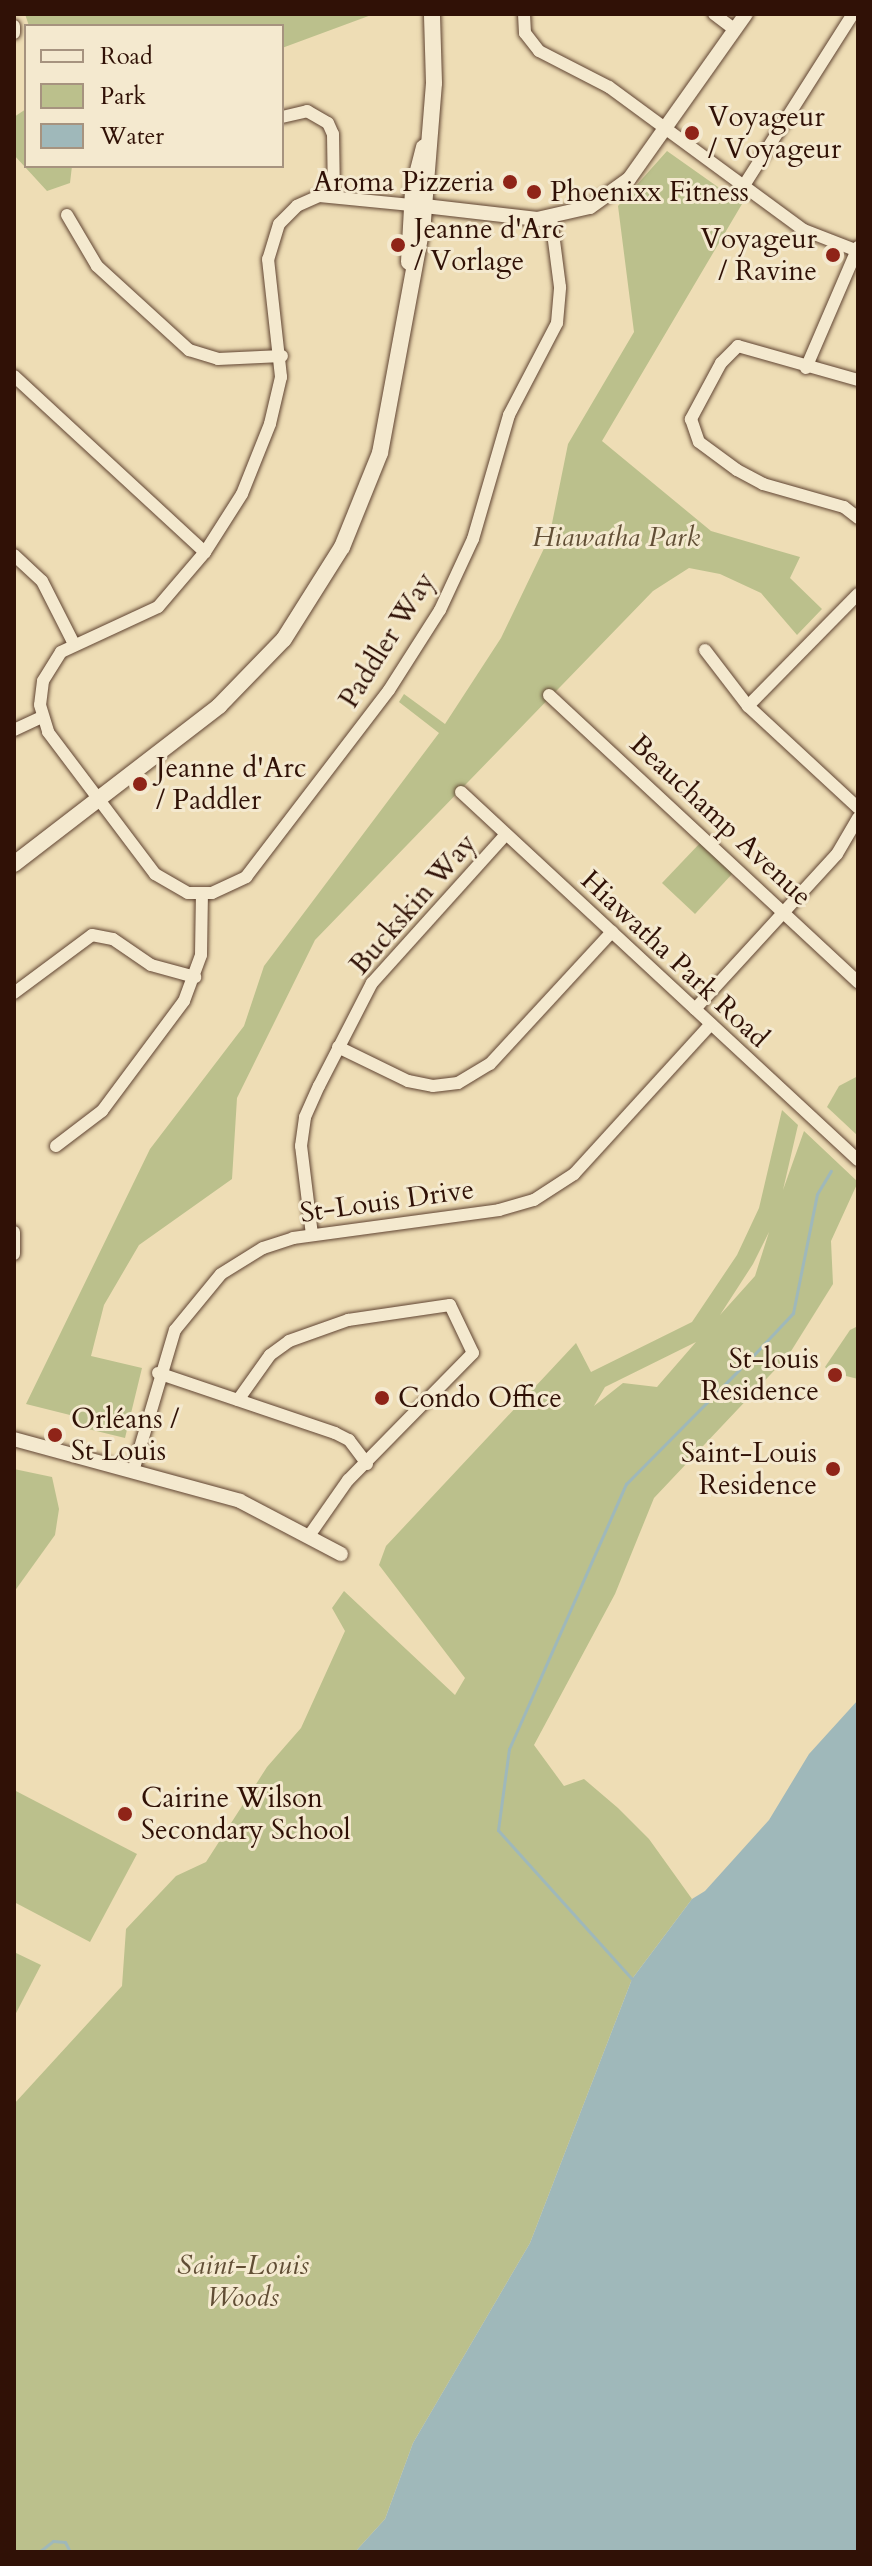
<!DOCTYPE html>
<meta charset="utf-8">
<style>
body{margin:0}
#map{position:relative;width:872px;height:2566px;overflow:hidden;background:#eeddb5;font-family:Cardo,serif}
div>[style]{position:absolute}
[style*='--x']{left:calc(var(--x)*1px);top:calc(var(--y)*1px);width:calc(var(--w)*1px);rotate:calc(var(--a)*1deg)}
.green>*{inset:0;background:#bbc08c}
.water>*{inset:0;background:#9fb8ba}
.stream>*{height:3px;margin:-1.5px;padding:0 1.5px;transform-origin:1.5px;border-radius:1.5px;background:#9fb8ba}
.roads{filter:drop-shadow(0 0 2px #604432) drop-shadow(0 0 2px #604432)}
.minor>*{height:12px;margin:-6px;padding:0 6px;transform-origin:6px;border-radius:6px;background:#f4e9cf}
.tertiary>*{height:14px;margin:-7px;padding:0 7px;transform-origin:7px;border-radius:7px;background:#f4e9cf}
.secondary>*{height:16px;margin:-8px;padding:0 8px;transform-origin:8px;border-radius:8px;background:#f4e9cf}
.dots>*{width:22px;height:22px;translate:-50% -50%;box-sizing:border-box;border:4px solid #f4e9cf;border-radius:50%}
span{translate:-50% -50%;white-space:nowrap;text-align:center;line-height:1.15;-webkit-text-stroke:6px #f4e9cf;paint-order:stroke}
.poi-label{font-size:28px;color:#301106}
.left{translate:0 -50%;text-align:left}
.right{translate:-100% -50%;text-align:right}
.park-label{font-size:28px;color:#614e35;font-style:italic}
.street-label{font-size:28px;color:#301106}
.frame{position:absolute;inset:0;border:16px solid #301106;pointer-events:none}
.legend{position:absolute;left:24px;top:24px;width:260px;height:144px;box-sizing:border-box;background:#f4e9cf;border:2px solid #a6937f;margin:0;padding:10px 14px;list-style:none;font-size:24px;color:#301106}
.legend li{display:flex;align-items:center;gap:16px;height:40px}
.legend b{width:40px;border:2px solid #a6937f}
</style>
<div id="map">
<div class="green">
<i style="clip-path:polygon(25px 14px,374px 14px,282px 48px,282px 26px,29px 26px)"></i>
<i style="clip-path:polygon(26px 109px,26px 166px,72px 166px,70px 183px,47px 191px,14px 155px,14px 117px)"></i>
<i style="clip-path:polygon(667px 151px,742px 204px,602px 441px,711px 531px,800px 557px,790px 578px,822px 609px,797px 635px,761px 593px,720px 574px,689px 568px,653px 591px,315px 940px,237px 1098px,232px 1179px,139px 1245px,104px 1305px,91px 1356px,142px 1368px,125px 1438px,80px 1427px,74px 1416px,26px 1404px,150px 1149px,244px 1026px,264px 966px,439px 733px,399px 702px,404px 694px,445px 724px,501px 638px,549px 538px,568px 444px,634px 332px,618px 206px)"></i>
<i style="clip-path:polygon(701px 842px,733px 873px,695px 914px,662px 883px)"></i>
<i style="clip-path:polygon(858px 1076px,858px 1136px,827px 1107px,839px 1086px)"></i>
<i style="clip-path:polygon(evenodd,782px 1110px,798px 1125px,783px 1190px,804px 1131px,858px 1182px,831px 1241px,833px 1284px,788px 1356px,654px 1498px,615px 1594px,534px 1745px,564px 1786px,584px 1779px,618px 1808px,649px 1839px,692px 1899px,632px 1979px,530px 2243px,413px 2443px,385px 2519px,355px 2552px,14px 2552px,14px 2104px,122px 1986px,126px 1929px,176px 1876px,206px 1862px,267px 1767px,301px 1728px,345px 1631px,332px 1608px,344px 1591px,455px 1695px,465px 1678px,379px 1565px,386px 1546px,576px 1343px,591px 1372px,692px 1322px,737px 1255px,759px 1208px,782px 1110px,769px 1232px,755px 1276px,720px 1315px,753px 1264px,769px 1232px,782px 1110px,696px 1342px,657px 1387px,623px 1383px,594px 1406px,605px 1387px,696px 1342px)"></i>
<i style="clip-path:polygon(858px 1326px,858px 1379px,830px 1372px,825px 1367px,850px 1330px)"></i>
<i style="clip-path:polygon(14px 1469px,52px 1477px,59px 1509px,55px 1535px,14px 1592px)"></i>
<i style="clip-path:polygon(14px 1790px,137px 1854px,90px 1942px,14px 1902px)"></i>
<i style="clip-path:polygon(14px 1952px,41px 1965px,14px 2017px)"></i>
</div>
<div class="water">
<i style="clip-path:polygon(858px 1700px,858px 2552px,355px 2552px,385px 2519px,413px 2443px,530px 2243px,632px 1979px,692px 1899px,705px 1891px,769px 1820px,809px 1754px)"></i>
</div>
<div class="stream">
<i style="--x:748;--y:1361;--w:66;--a:-46.8"></i>
<i style="--x:793;--y:1313;--w:121;--a:-78.6"></i>
<i style="--x:817;--y:1194;--w:27;--a:-59"></i>
<i style="--x:632;--y:1979;--w:200;--a:-132"></i>
<i style="--x:498;--y:1830;--w:82;--a:-82.3"></i>
<i style="--x:509;--y:1749;--w:290;--a:-66.2"></i>
<i style="--x:626;--y:1484;--w:162;--a:-45.3"></i>
<i style="--x:39;--y:2552;--w:18;--a:-38"></i>
<i style="--x:53;--y:2541;--w:12;--a:5"></i>
<i style="--x:65;--y:2542;--w:11;--a:63"></i>
</div>
<div class="roads">
<div class="minor">
<i style="--x:524;--y:14;--w:19;--a:87"></i>
<i style="--x:525;--y:33;--w:23;--a:52"></i>
<i style="--x:539;--y:51;--w:79;--a:27.2"></i>
<i style="--x:609;--y:87;--w:242;--a:36.3"></i>
<i style="--x:804;--y:230;--w:58;--a:21.3"></i>
<i style="--x:714;--y:14;--w:26;--a:37"></i>
<i style="--x:14;--y:26;--w:7;--a:90"></i>
<i style="--x:282;--y:117;--w:26;--a:-13"></i>
<i style="--x:307;--y:111;--w:24;--a:30"></i>
<i style="--x:328;--y:123;--w:12;--a:66"></i>
<i style="--x:333;--y:134;--w:61;--a:89.1"></i>
<i style="--x:743;--y:187;--w:205;--a:-57.6"></i>
<i style="--x:411;--y:205;--w:92;--a:-174.4"></i>
<i style="--x:319;--y:196;--w:24;--a:156"></i>
<i style="--x:297;--y:206;--w:25;--a:135"></i>
<i style="--x:279;--y:224;--w:37;--a:107"></i>
<i style="--x:268;--y:259;--w:119;--a:83.7"></i>
<i style="--x:281;--y:377;--w:48;--a:103.2"></i>
<i style="--x:270;--y:424;--w:75;--a:111.8"></i>
<i style="--x:242;--y:494;--w:69;--a:122.5"></i>
<i style="--x:205;--y:552;--w:72;--a:130.5"></i>
<i style="--x:158;--y:607;--w:107;--a:155.1"></i>
<i style="--x:61;--y:652;--w:34;--a:122"></i>
<i style="--x:43;--y:681;--w:24;--a:97"></i>
<i style="--x:40;--y:705;--w:28;--a:73"></i>
<i style="--x:48;--y:732;--w:178;--a:53"></i>
<i style="--x:155;--y:874;--w:38;--a:30"></i>
<i style="--x:188;--y:893;--w:24;--a:0"></i>
<i style="--x:212;--y:893;--w:38;--a:-25"></i>
<i style="--x:246;--y:877;--w:235;--a:-52.6"></i>
<i style="--x:389;--y:690;--w:95;--a:-57.5"></i>
<i style="--x:440;--y:610;--w:78;--a:-65.1"></i>
<i style="--x:473;--y:539;--w:129;--a:-73.8"></i>
<i style="--x:509;--y:415;--w:104;--a:-62.4"></i>
<i style="--x:557;--y:323;--w:36;--a:-85"></i>
<i style="--x:560;--y:287;--w:70;--a:-97.4"></i>
<i style="--x:67;--y:215;--w:59;--a:59.5"></i>
<i style="--x:97;--y:266;--w:125;--a:42.4"></i>
<i style="--x:189;--y:350;--w:30;--a:17"></i>
<i style="--x:218;--y:359;--w:64;--a:-2.7"></i>
<i style="--x:806;--y:368;--w:132;--a:-66.7"></i>
<i style="--x:14;--y:376;--w:260;--a:42.7"></i>
<i style="--x:858;--y:380;--w:125;--a:-164.2"></i>
<i style="--x:738;--y:346;--w:24;--a:135"></i>
<i style="--x:721;--y:363;--w:64;--a:118.2"></i>
<i style="--x:691;--y:419;--w:24;--a:71"></i>
<i style="--x:699;--y:442;--w:47;--a:36.4"></i>
<i style="--x:737;--y:470;--w:30;--a:28"></i>
<i style="--x:763;--y:484;--w:84;--a:15.9"></i>
<i style="--x:844;--y:507;--w:18;--a:38"></i>
<i style="--x:14;--y:555;--w:38;--a:43"></i>
<i style="--x:42;--y:581;--w:71;--a:63.1"></i>
<i style="--x:705;--y:650;--w:71;--a:52.5"></i>
<i style="--x:748;--y:706;--w:150;--a:42.8"></i>
<i style="--x:549;--y:695;--w:422;--a:42.9"></i>
<i style="--x:748;--y:706;--w:157;--a:-45.5"></i>
<i style="--x:14;--y:730;--w:31;--a:-25"></i>
<i style="--x:461;--y:792;--w:541;--a:42.83"></i>
<i style="--x:14;--y:993;--w:97;--a:-36.6"></i>
<i style="--x:92;--y:935;--w:21;--a:11"></i>
<i style="--x:113;--y:939;--w:46;--a:34.4"></i>
<i style="--x:151;--y:965;--w:46;--a:15.3"></i>
<i style="--x:695;--y:1009;--w:210;--a:-47.5"></i>
<i style="--x:837;--y:854;--w:42;--a:-59.7"></i>
<i style="--x:338;--y:1047;--w:78;--a:25.9"></i>
<i style="--x:408;--y:1081;--w:25;--a:11"></i>
<i style="--x:433;--y:1086;--w:25;--a:-7"></i>
<i style="--x:458;--y:1083;--w:37;--a:-31"></i>
<i style="--x:490;--y:1064;--w:180;--a:-47.3"></i>
<i style="--x:56;--y:1146;--w:58;--a:-37.3"></i>
<i style="--x:102;--y:1111;--w:137;--a:-53.3"></i>
<i style="--x:184;--y:1001;--w:49;--a:-69.7"></i>
<i style="--x:201;--y:955;--w:61;--a:-89.1"></i>
<i style="--x:14;--y:1232;--w:22;--a:90"></i>
<i style="--x:312;--y:1235;--w:90;--a:-97"></i>
<i style="--x:301;--y:1146;--w:29;--a:-82"></i>
<i style="--x:305;--y:1117;--w:34;--a:-66"></i>
<i style="--x:319;--y:1086;--w:116;--a:-62.8"></i>
<i style="--x:372;--y:983;--w:200;--a:-48"></i>
<i style="--x:158;--y:1373;--w:187;--a:18.7"></i>
<i style="--x:335;--y:1433;--w:16;--a:27"></i>
<i style="--x:349;--y:1440;--w:30;--a:53"></i>
<i style="--x:238;--y:1400;--w:55;--a:-54.6"></i>
<i style="--x:270;--y:1355;--w:24;--a:-36"></i>
<i style="--x:289;--y:1341;--w:63;--a:-19.6"></i>
<i style="--x:348;--y:1320;--w:103;--a:-8.4"></i>
<i style="--x:450;--y:1305;--w:53;--a:64.4"></i>
<i style="--x:473;--y:1353;--w:178;--a:134.5"></i>
<i style="--x:348;--y:1480;--w:68;--a:124.9"></i>
<i style="--x:134;--y:1468;--w:144;--a:-73.5"></i>
<i style="--x:175;--y:1330;--w:72;--a:-50.6"></i>
<i style="--x:221;--y:1274;--w:49;--a:-31.8"></i>
<i style="--x:263;--y:1248;--w:32;--a:-18"></i>
<i style="--x:293;--y:1238;--w:208;--a:-7.7"></i>
<i style="--x:499;--y:1210;--w:36;--a:-16"></i>
<i style="--x:534;--y:1200;--w:48;--a:-33"></i>
<i style="--x:574;--y:1174;--w:203;--a:-47.6"></i>
</div>
<div class="tertiary">
<i style="--x:416;--y:205;--w:122;--a:6.6"></i>
<i style="--x:537;--y:219;--w:54;--a:-12.8"></i>
<i style="--x:590;--y:207;--w:48;--a:-35.7"></i>
<i style="--x:629;--y:179;--w:202;--a:-54.7"></i>
<i style="--x:14;--y:1439;--w:234;--a:15.3"></i>
<i style="--x:240;--y:1501;--w:114;--a:27.7"></i>
</div>
<div class="secondary">
<i style="--x:409;--y:262;--w:72;--a:-86.8"></i>
<i style="--x:413;--y:190;--w:44;--a:-75.7"></i>
<i style="--x:14;--y:864;--w:259;--a:-37.6"></i>
<i style="--x:219;--y:706;--w:93;--a:-45.9"></i>
<i style="--x:284;--y:639;--w:109;--a:-57.8"></i>
<i style="--x:342;--y:547;--w:101;--a:-68"></i>
<i style="--x:380;--y:453;--w:237;--a:-79.5"></i>
<i style="--x:423;--y:220;--w:137;--a:-85.4"></i>
<i style="--x:434;--y:83;--w:69;--a:-91.7"></i>
</div>
</div>
<div class="dots">
<i style="left:692px;top:133px;background:#8f2418"></i>
<i style="left:510px;top:182px;background:#8f2418"></i>
<i style="left:534px;top:192px;background:#8f2418"></i>
<i style="left:398px;top:245px;background:#8f2418"></i>
<i style="left:833px;top:255px;background:#8f2418"></i>
<i style="left:140px;top:784px;background:#8f2418"></i>
<i style="left:835px;top:1375px;background:#8f2418"></i>
<i style="left:382px;top:1398px;background:#8f2418"></i>
<i style="left:55px;top:1435px;background:#8f2418"></i>
<i style="left:833px;top:1469px;background:#8f2418"></i>
<i style="left:125px;top:1814px;background:#8f2418"></i>
</div>
<div class="poi-label">
<span class="left" style="left:708px;top:133px">Voyageur<br>/ Voyageur</span>
<span class="right" style="left:494px;top:182px">Aroma Pizzeria</span>
<span class="left" style="left:550px;top:192px">Phoenixx Fitness</span>
<span class="left" style="left:414px;top:245px">Jeanne d'Arc<br>/ Vorlage</span>
<span class="right" style="left:817px;top:255px">Voyageur<br>/ Ravine</span>
<span class="left" style="left:156px;top:784px">Jeanne d'Arc<br>/ Paddler</span>
<span class="right" style="left:819px;top:1375px">St-louis<br>Residence</span>
<span class="left" style="left:398px;top:1398px">Condo Office</span>
<span class="left" style="left:71px;top:1435px">Orléans /<br>St Louis</span>
<span class="right" style="left:817px;top:1469px">Saint-Louis<br>Residence</span>
<span class="left" style="left:141px;top:1814px">Cairine Wilson<br>Secondary School</span>
</div>
<div class="park-label">
<span style="left:616px;top:537px">Hiawatha Park</span>
<span style="left:243px;top:2281px">Saint-Louis<br>Woods</span>
</div>
<div class="street-label">
<span style="left:387px;top:640px;rotate:-58deg">Paddler Way</span>
<span style="left:721px;top:820px;rotate:43deg">Beauchamp Avenue</span>
<span style="left:413px;top:904px;rotate:-49deg">Buckskin Way</span>
<span style="left:675px;top:959px;rotate:43deg">Hiawatha Park Road</span>
<span style="left:387px;top:1201px;rotate:-8deg">St-Louis Drive</span>
</div>
<div class="frame"></div>
<ul class="legend">
<li><b style="height:10px;background:#f4e9cf"></b>Road</li>
<li><b style="height:22px;background:#bbc08c"></b>Park</li>
<li><b style="height:22px;background:#9fb8ba"></b>Water</li>
</ul>
</div>
